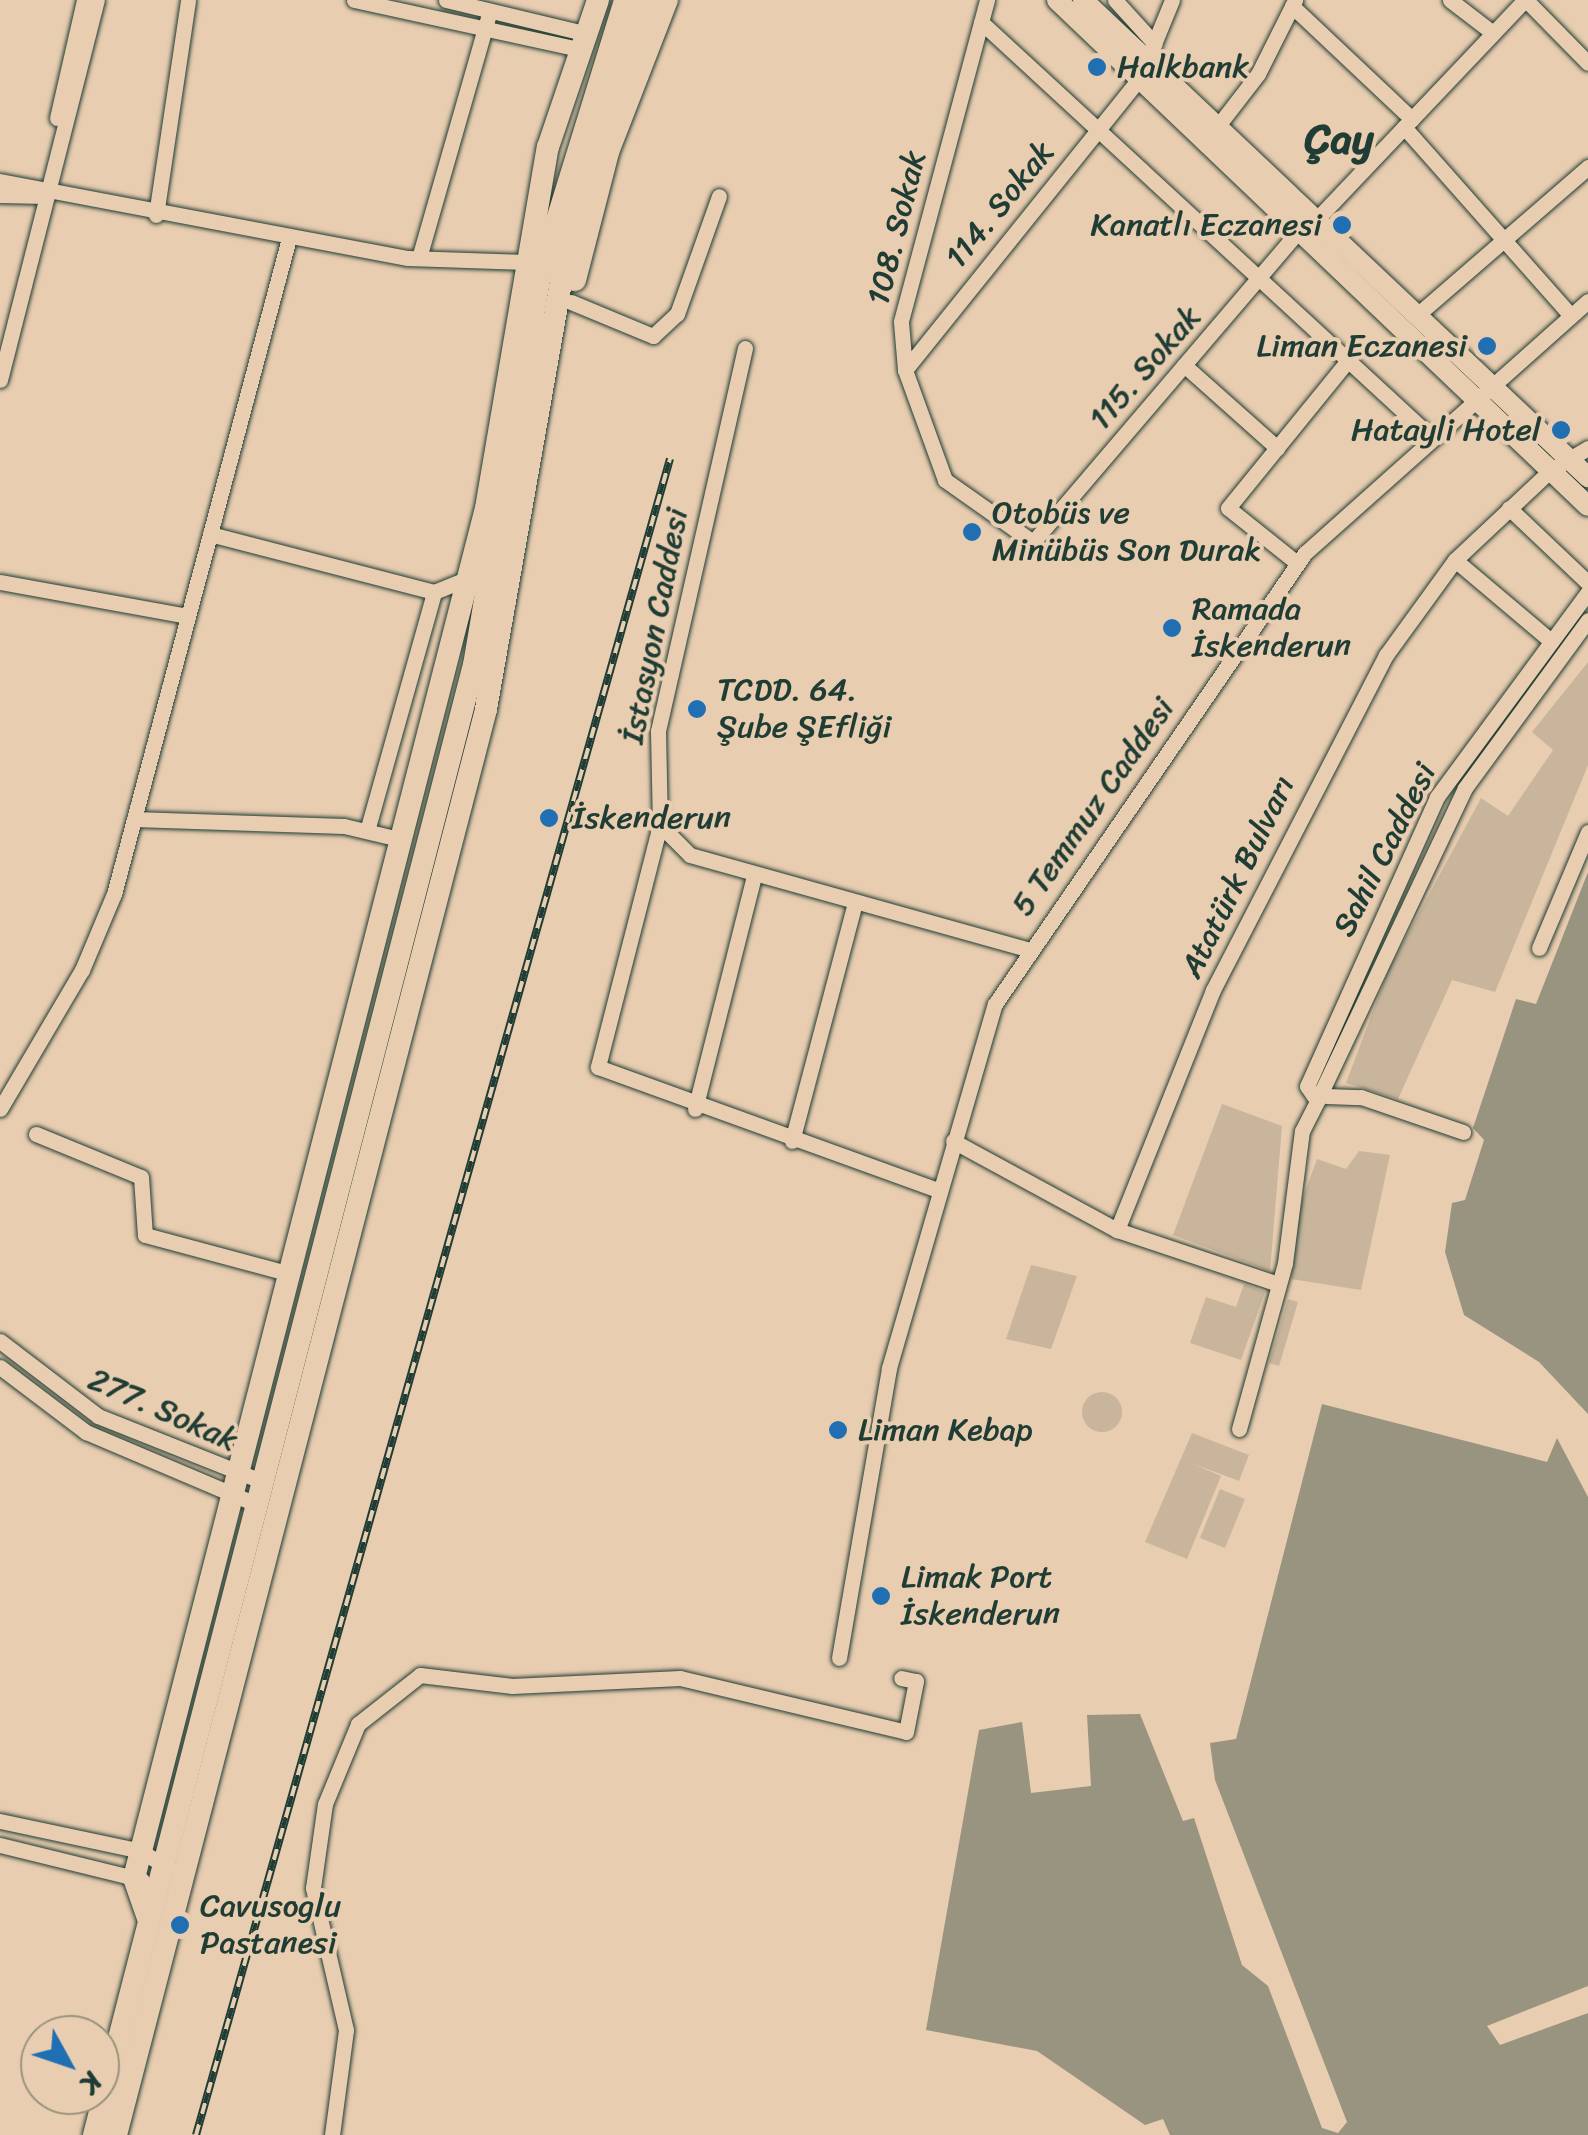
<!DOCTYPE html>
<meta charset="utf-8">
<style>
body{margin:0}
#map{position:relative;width:1588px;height:2135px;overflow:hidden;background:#e9cdb0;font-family:Sriracha,sans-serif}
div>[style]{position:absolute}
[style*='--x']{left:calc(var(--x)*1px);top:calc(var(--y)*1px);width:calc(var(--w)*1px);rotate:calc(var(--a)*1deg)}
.green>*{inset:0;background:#c8b59b}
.round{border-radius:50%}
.water>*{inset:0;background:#99947f}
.roads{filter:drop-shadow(0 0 2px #1f3d34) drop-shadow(0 0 2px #1f3d34)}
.minor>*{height:15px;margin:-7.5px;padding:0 7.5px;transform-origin:7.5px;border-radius:7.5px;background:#e9cdb0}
.major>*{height:20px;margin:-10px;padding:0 10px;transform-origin:10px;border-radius:10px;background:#e9cdb0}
.highway>*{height:22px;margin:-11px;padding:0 11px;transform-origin:11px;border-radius:11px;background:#e9cdb0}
.rail>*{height:8px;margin-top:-4px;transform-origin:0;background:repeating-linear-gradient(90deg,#e9cdb0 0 11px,#1f3d34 0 22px);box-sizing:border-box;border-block:2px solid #1f3d34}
.dots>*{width:28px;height:28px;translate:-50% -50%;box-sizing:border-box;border:5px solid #e9cdb0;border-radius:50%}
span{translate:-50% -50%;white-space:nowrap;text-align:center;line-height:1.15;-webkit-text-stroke:8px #e9cdb0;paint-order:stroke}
.poi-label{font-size:32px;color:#1f3d34}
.left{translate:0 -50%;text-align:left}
.right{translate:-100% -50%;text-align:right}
.street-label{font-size:32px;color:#1f3d34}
.district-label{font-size:42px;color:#1f3d34;font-weight:700}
.north{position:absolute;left:20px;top:2015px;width:100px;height:100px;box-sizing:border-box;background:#e9cdb0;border:2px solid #98937e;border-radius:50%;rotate:130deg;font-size:28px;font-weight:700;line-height:40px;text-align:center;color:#1f3d34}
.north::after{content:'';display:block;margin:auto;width:35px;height:45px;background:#1f6fb2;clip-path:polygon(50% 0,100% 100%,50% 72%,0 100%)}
</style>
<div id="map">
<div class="green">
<i style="clip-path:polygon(1588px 662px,1588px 765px,1495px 992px,1452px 980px,1398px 1099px,1346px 1083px,1389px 969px,1481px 798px,1508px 816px,1553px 750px,1532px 732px)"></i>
<i style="clip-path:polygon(1222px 1104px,1282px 1126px,1270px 1271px,1173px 1235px)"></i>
<i style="clip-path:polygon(1359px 1151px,1390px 1155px,1361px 1290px,1291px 1279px,1297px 1214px,1317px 1159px,1346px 1169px)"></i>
<i style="clip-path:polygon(1031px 1265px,1077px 1276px,1051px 1349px,1006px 1339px)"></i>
<i style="clip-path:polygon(1244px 1284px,1265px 1292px,1241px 1360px,1190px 1343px,1206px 1297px,1236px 1307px)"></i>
<i style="clip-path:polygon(1288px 1299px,1298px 1302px,1279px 1366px,1269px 1363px)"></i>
<i class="round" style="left:1082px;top:1392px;width:40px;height:40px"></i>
<i style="clip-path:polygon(1192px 1433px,1249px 1455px,1239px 1481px,1191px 1463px,1221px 1476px,1187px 1559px,1145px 1542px)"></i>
<i style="clip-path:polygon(1220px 1489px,1245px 1499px,1225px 1548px,1200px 1538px)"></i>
</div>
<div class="water">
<i style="clip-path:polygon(1588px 872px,1588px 1414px,1539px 1362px,1464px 1315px,1445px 1252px,1452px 1203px,1465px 1200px,1484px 1140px,1473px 1128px,1516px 999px,1536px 1004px)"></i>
<i style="clip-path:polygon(1322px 1404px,1547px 1462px,1557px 1438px,1588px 1497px,1588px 1986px,1487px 2026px,1500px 2045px,1588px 2013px,1588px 2135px,1170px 2135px,1163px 2119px,1145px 2125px,1037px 2051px,926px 2030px,979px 1730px,1022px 1722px,1031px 1793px,1091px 1786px,1087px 1715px,1140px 1714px,1183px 1821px,1194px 1818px,1242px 1965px,1268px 1986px,1322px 2128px,1338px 2133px,1347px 2122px,1215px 1780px,1210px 1743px,1236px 1739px)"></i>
</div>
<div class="roads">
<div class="minor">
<i style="--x:354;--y:0;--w:230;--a:12.3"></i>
<i style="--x:446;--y:0;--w:141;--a:13.5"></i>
<i style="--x:987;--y:0;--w:333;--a:105"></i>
<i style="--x:901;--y:322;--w:48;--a:85.2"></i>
<i style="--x:905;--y:370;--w:117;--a:70"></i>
<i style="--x:945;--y:480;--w:108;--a:35.2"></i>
<i style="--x:1033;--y:542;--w:411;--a:-49.5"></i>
<i style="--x:1115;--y:0;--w:59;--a:47.7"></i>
<i style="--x:1450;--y:0;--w:54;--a:37.5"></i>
<i style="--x:1526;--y:0;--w:88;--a:45.5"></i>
<i style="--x:1292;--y:6;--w:165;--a:43.3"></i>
<i style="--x:981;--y:22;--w:609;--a:42.67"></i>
<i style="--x:57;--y:118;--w:121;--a:-77.1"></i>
<i style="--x:1217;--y:127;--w:67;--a:-52.3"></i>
<i style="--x:1258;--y:74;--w:83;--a:-63.4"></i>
<i style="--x:1404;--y:127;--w:252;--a:48.5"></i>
<i style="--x:0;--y:181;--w:415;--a:10.7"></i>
<i style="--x:408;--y:258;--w:118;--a:1.9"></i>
<i style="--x:0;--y:195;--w:45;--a:1.3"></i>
<i style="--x:156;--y:215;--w:217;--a:-81.5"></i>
<i style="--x:1315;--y:221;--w:305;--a:-46.5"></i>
<i style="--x:419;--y:258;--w:257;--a:-74"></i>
<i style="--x:571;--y:302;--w:89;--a:22.5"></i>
<i style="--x:653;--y:336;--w:33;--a:-43"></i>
<i style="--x:677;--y:314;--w:125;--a:-70.4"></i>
<i style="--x:1416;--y:316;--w:228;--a:-40.9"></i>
<i style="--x:745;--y:348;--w:393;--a:102.8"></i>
<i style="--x:658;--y:731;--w:94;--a:88.8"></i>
<i style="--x:660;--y:825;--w:42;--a:45"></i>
<i style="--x:690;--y:855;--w:349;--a:15.6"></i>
<i style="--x:1184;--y:365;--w:125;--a:41.7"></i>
<i style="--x:905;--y:370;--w:375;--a:-51.2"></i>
<i style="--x:1140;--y:78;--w:84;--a:-67.7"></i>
<i style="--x:0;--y:380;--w:392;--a:-75.7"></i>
<i style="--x:1509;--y:508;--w:109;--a:43.5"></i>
<i style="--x:210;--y:534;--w:231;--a:14.5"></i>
<i style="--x:1455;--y:560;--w:126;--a:40.2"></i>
<i style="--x:1297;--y:563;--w:88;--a:-141.4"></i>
<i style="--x:1228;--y:508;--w:187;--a:-50.9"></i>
<i style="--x:0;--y:582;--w:191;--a:10.3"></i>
<i style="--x:1588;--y:592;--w:255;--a:126.4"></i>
<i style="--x:1437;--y:797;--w:317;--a:114.2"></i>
<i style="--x:1307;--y:1086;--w:18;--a:56"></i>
<i style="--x:1317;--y:1101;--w:346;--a:-64.7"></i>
<i style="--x:1465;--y:788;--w:208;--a:-53.8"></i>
<i style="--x:134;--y:819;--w:210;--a:1.9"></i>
<i style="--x:344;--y:826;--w:61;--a:13.3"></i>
<i style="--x:660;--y:825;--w:250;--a:104.4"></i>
<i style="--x:598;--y:1067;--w:362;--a:19.9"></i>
<i style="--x:367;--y:831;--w:248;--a:-74.3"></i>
<i style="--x:434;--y:592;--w:38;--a:-22"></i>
<i style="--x:1539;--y:948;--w:126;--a:-67.1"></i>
<i style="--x:1326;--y:1096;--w:35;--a:2"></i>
<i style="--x:1361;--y:1097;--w:108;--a:18.9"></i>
<i style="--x:0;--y:1109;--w:161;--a:-59.5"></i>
<i style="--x:82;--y:970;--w:82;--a:-67.2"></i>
<i style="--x:114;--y:894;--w:679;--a:-75.06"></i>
<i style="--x:695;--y:1109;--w:241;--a:-75.8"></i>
<i style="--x:36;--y:1134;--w:113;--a:22.3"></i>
<i style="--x:141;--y:1177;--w:58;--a:86.1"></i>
<i style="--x:145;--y:1235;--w:151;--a:15"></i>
<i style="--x:792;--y:1141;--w:247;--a:-75.2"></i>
<i style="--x:953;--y:1141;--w:187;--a:28.5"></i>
<i style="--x:1117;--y:1230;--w:258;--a:-68.2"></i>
<i style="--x:1213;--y:990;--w:377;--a:-62.7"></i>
<i style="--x:1386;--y:655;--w:117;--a:-54"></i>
<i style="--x:1455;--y:560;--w:132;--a:-43.2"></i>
<i style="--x:1551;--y:470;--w:43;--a:-30.7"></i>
<i style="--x:1117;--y:1230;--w:170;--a:18.5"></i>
<i style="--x:0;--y:1341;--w:123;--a:37.4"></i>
<i style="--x:98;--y:1416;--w:179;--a:21.7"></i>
<i style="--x:0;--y:1367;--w:108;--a:37.1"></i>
<i style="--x:86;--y:1432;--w:187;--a:23"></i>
<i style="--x:1239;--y:1429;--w:172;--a:-74.5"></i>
<i style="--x:1285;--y:1263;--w:133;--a:-82.7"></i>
<i style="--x:1302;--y:1131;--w:34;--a:-63"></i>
<i style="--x:839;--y:1658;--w:294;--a:-80.2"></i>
<i style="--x:889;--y:1368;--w:379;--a:-73.8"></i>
<i style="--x:995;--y:1004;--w:547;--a:-55.5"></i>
<i style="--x:1305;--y:553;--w:379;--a:-41.7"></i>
<i style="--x:0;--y:1821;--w:144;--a:12"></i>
<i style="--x:141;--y:1851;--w:34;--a:32"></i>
<i style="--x:0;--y:1845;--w:146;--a:13.8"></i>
<i style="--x:332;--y:2135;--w:106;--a:-82.4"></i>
<i style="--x:346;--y:2030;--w:146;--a:-103.1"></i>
<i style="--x:313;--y:1888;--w:85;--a:-81.9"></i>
<i style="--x:325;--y:1804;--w:87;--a:-67.6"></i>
<i style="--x:358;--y:1724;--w:79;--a:-38.3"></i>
<i style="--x:420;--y:1675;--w:93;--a:6.8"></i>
<i style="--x:512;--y:1686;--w:168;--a:-2.7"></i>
<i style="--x:680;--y:1678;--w:232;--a:13.4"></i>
<i style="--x:906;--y:1732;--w:52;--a:-78.9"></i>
<i style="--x:916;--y:1681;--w:15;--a:-169"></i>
</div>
<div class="major">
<i style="--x:1057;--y:0;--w:733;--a:43.62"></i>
<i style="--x:1083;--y:0;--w:695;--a:43.37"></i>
</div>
<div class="highway">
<i style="--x:575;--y:280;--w:132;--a:-75.5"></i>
<i style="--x:608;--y:152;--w:163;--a:-68.8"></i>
<i style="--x:148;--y:1918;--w:42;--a:-109.3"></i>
<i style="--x:134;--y:1878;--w:1414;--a:-75.59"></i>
<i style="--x:486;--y:508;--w:366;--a:-80.3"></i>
<i style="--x:548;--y:147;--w:155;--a:-71.2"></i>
<i style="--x:94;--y:2135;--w:1518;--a:-75.51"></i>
<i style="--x:474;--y:665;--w:396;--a:-80.4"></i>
<i style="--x:540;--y:275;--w:288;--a:-72.8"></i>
<i style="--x:116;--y:2135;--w:1473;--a:-75.45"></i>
<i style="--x:486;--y:709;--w:520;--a:-80.03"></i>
<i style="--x:576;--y:197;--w:209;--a:-70.7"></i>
</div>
</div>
<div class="rail">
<i style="--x:196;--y:2135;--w:1742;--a:-74.21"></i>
</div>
<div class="dots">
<i style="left:1097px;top:67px;background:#1f6fb2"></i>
<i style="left:1342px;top:225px;background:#1f6fb2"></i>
<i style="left:1487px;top:346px;background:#1f6fb2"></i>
<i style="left:1561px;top:430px;background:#1f6fb2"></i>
<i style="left:972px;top:532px;background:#1f6fb2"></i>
<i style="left:1172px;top:628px;background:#1f6fb2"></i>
<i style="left:697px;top:709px;background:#1f6fb2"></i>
<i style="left:549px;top:818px;background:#1f6fb2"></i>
<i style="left:838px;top:1430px;background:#1f6fb2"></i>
<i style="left:881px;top:1596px;background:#1f6fb2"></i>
<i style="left:180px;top:1925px;background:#1f6fb2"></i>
</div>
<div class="poi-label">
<span class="left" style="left:1117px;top:67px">Halkbank</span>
<span class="right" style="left:1322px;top:225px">Kanatlı Eczanesi</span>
<span class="right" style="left:1467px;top:346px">Liman Eczanesi</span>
<span class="right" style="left:1541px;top:430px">Hatayli Hotel</span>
<span class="left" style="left:992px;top:532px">Otobüs ve<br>Minübüs Son Durak</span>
<span class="left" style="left:1192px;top:628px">Ramada<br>İskenderun</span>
<span class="left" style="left:717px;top:709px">TCDD. 64.<br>Şube ŞEfliği</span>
<span class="left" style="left:572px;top:818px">İskenderun</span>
<span class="left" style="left:858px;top:1430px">Liman Kebap</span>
<span class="left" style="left:901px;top:1596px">Limak Port<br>İskenderun</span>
<span class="left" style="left:200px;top:1925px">Cavusoglu<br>Pastanesi</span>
</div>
<div class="street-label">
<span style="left:1000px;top:205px;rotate:-51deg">114. Sokak</span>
<span style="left:897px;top:228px;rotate:-76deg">108. Sokak</span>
<span style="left:1145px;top:368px;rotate:-49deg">115. Sokak</span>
<span style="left:655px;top:626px;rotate:-79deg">İstasyon Caddesi</span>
<span style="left:1093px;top:807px;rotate:-55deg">5 Temmuz Caddesi</span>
<span style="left:1385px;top:850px;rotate:-63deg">Sahil Caddesi</span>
<span style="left:1238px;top:877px;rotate:-64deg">Atatürk Bulvarı</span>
<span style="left:163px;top:1410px;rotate:24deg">277. Sokak</span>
</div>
<div class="district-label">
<span style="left:1339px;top:139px">Çay</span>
</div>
<div class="north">K</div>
</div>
